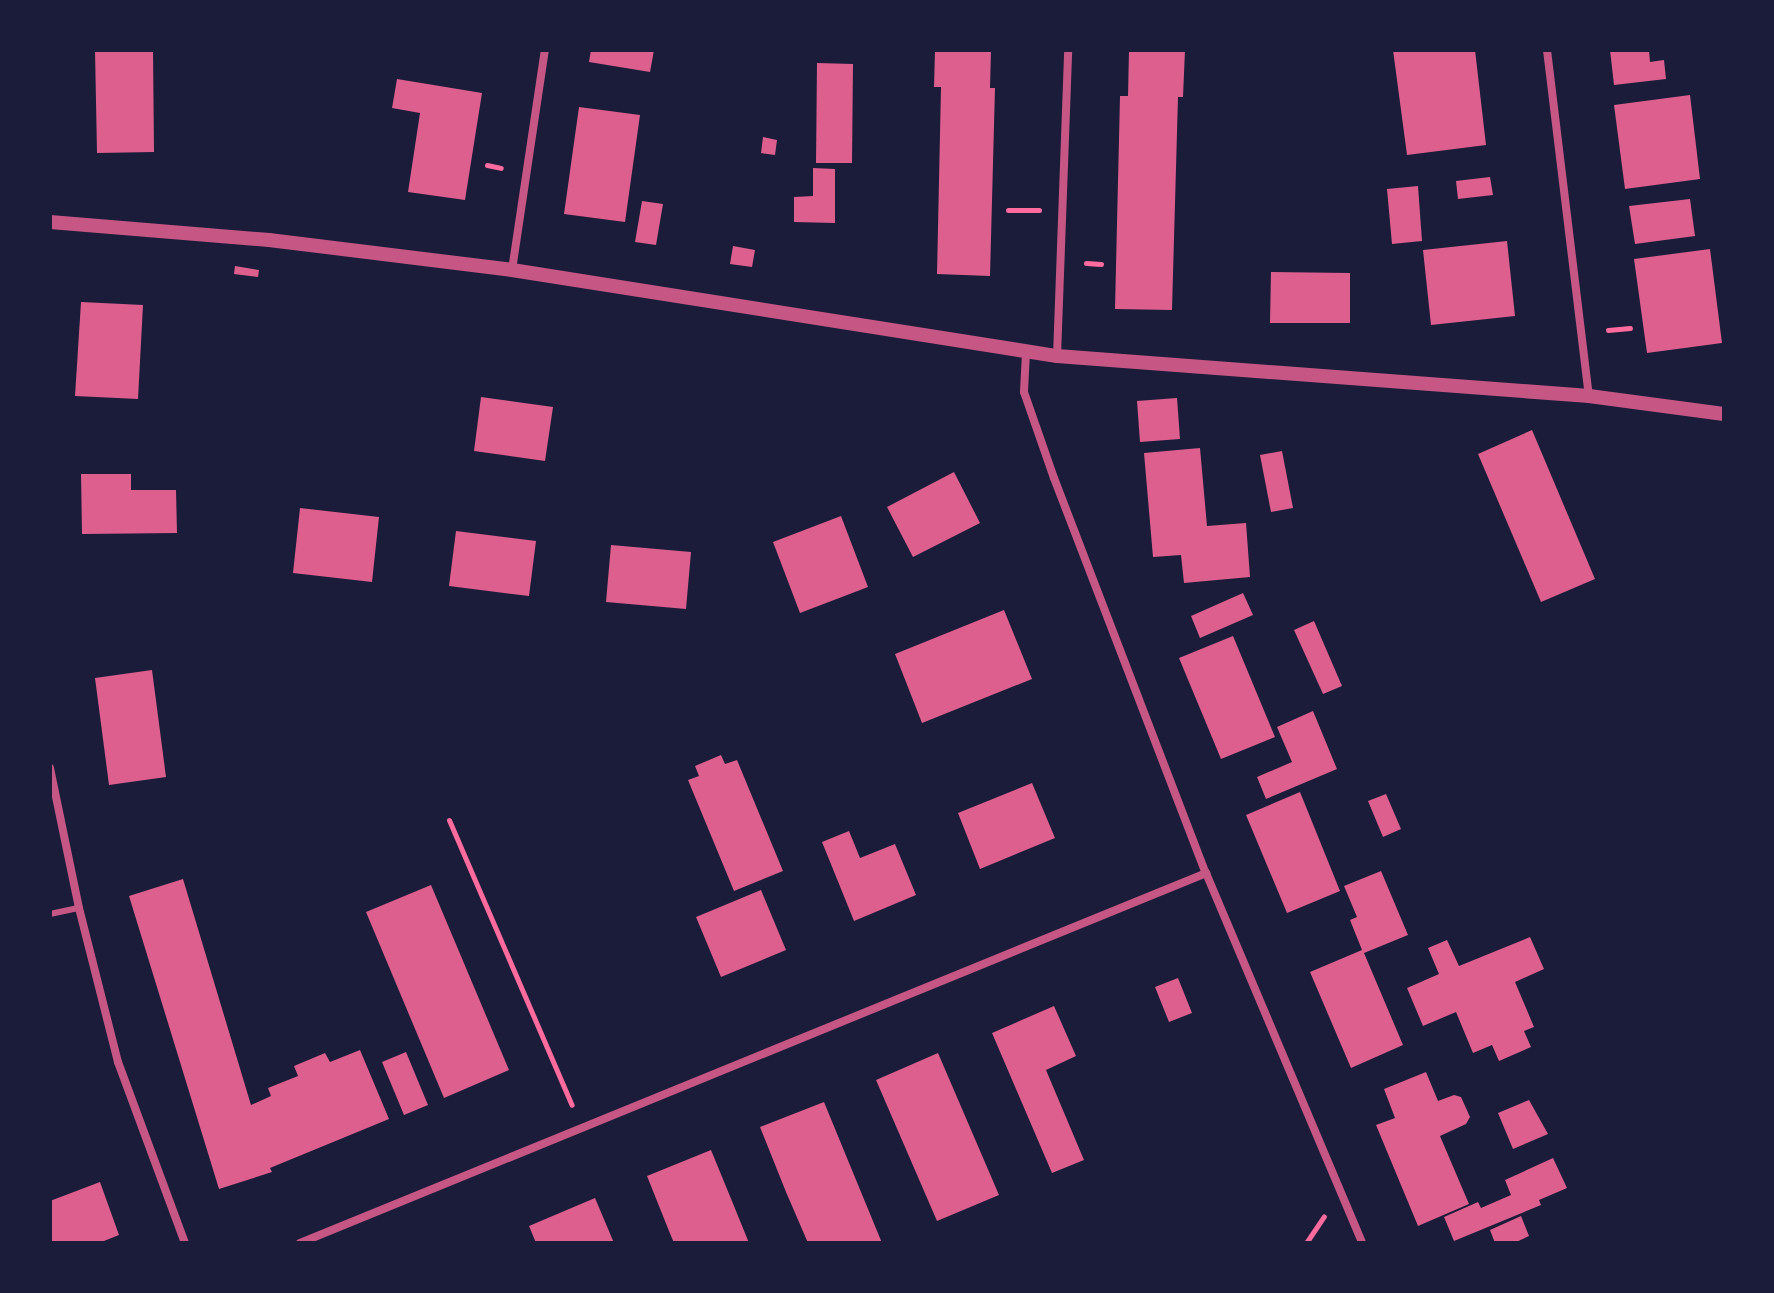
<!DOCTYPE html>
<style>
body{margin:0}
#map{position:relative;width:1774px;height:1293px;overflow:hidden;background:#1b1b3a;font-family:Raleway,sans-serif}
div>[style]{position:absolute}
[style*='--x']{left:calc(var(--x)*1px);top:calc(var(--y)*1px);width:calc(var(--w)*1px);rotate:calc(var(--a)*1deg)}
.building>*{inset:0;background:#dd5f8e}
.path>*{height:5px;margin:-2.5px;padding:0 2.5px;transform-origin:2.5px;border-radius:2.5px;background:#ff6b9d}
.service>*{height:6px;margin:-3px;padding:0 3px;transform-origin:3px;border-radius:3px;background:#c65784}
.minor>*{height:8px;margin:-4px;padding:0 4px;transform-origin:4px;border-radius:4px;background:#c65784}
.tertiary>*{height:14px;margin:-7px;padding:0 7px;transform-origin:7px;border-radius:7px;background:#c65784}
span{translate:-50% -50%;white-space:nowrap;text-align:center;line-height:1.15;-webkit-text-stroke:6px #1b1b3a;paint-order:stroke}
.frame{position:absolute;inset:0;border:52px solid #1b1b3a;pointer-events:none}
</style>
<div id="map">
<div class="building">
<i style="clip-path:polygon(95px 50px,153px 50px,154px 152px,97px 153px)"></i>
<i style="clip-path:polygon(591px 50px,654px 50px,650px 72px,589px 62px)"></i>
<i style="clip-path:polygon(935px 50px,991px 50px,990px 88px,995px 88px,990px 276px,937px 274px,941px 87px,934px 87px)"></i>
<i style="clip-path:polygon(1129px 50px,1185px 50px,1183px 97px,1178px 97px,1172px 310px,1115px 309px,1120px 96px,1128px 96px)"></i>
<i style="clip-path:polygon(1393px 50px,1475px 50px,1486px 145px,1407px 155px)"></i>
<i style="clip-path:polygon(1610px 50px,1649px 50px,1650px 62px,1664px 60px,1666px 79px,1614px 85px)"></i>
<i style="clip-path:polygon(817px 63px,853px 64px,852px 163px,816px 163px)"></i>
<i style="clip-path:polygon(397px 79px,482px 93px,465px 200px,408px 192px,420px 113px,392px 108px)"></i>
<i style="clip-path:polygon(1690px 95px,1700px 179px,1625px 189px,1614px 105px)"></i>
<i style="clip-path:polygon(579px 107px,640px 115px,625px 222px,564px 214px)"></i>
<i style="clip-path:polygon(763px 137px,777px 140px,775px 155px,761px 153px)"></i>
<i style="clip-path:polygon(813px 168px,835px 169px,835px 223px,794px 222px,794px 197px,813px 196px)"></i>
<i style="clip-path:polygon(1490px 177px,1493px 195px,1458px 199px,1456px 181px)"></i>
<i style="clip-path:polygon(1418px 186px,1422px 241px,1392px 244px,1387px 189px)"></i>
<i style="clip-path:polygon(1690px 199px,1695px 236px,1635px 244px,1629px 206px)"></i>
<i style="clip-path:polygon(642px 201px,663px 204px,656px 245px,635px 242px)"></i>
<i style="clip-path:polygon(1507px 241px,1515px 316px,1431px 325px,1423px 250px)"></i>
<i style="clip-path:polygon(733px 246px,755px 250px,752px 267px,730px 264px)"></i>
<i style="clip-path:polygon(1710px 249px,1722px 343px,1647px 353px,1634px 259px)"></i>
<i style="clip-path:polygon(235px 266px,259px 270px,258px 277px,234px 274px)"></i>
<i style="clip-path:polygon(1271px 272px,1350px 273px,1350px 323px,1270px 323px)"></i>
<i style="clip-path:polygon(81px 302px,143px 305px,138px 399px,75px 396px)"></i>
<i style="clip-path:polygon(481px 397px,553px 407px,545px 461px,474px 451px)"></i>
<i style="clip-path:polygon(1177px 398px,1180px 439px,1140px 442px,1137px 401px)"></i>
<i style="clip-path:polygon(1532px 430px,1595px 579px,1541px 602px,1478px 454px)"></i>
<i style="clip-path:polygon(1200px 448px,1207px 526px,1246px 523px,1250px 577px,1184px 583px,1181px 555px,1153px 557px,1144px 453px)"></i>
<i style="clip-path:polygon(1282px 451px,1293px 508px,1271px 512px,1260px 455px)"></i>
<i style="clip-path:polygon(954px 472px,980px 523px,913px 557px,887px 507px)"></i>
<i style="clip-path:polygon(81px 474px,131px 474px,131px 490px,176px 490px,177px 533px,82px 534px)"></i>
<i style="clip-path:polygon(300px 508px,379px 517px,372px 582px,293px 573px)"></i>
<i style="clip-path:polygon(841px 516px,868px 587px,800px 613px,773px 542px)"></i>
<i style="clip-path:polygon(456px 531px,536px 541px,529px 596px,449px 586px)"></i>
<i style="clip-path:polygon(611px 545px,691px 552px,686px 609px,606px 602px)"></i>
<i style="clip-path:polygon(1243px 593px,1253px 615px,1200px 638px,1191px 616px)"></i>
<i style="clip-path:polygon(1004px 610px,1032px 679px,922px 723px,895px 654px)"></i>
<i style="clip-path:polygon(1314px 621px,1342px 686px,1323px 694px,1294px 630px)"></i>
<i style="clip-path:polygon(1233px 636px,1275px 737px,1221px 759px,1179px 658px)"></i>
<i style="clip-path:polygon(152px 670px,166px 777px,109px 785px,95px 678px)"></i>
<i style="clip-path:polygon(1313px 711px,1337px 769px,1266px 799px,1257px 777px,1292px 762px,1277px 727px)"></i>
<i style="clip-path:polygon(721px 755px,725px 764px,737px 760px,783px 871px,734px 891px,688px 780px,699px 776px,695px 766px)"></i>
<i style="clip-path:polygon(1032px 783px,1055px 838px,980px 869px,958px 813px)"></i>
<i style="clip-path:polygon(1300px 792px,1340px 891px,1287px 913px,1246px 815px)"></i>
<i style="clip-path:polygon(1386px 794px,1401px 829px,1383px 837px,1368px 801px)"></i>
<i style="clip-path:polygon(849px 831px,860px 858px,895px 844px,916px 895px,854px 921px,822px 842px)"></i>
<i style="clip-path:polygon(1381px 871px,1408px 935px,1364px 953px,1403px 1045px,1351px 1068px,1310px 972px,1362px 950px,1350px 920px,1357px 917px,1344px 886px)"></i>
<i style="clip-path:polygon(183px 879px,251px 1105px,271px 1096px,268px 1088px,298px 1076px,294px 1066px,325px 1053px,330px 1062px,360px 1050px,389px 1119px,270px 1168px,272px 1172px,219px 1189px,129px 896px)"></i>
<i style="clip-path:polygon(431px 885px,509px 1070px,444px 1098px,366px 912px)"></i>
<i style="clip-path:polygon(761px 890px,786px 950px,721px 977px,696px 917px)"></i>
<i style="clip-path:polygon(1530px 937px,1544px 969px,1515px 982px,1534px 1027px,1524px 1031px,1531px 1047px,1499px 1061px,1492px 1045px,1473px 1053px,1456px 1012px,1423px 1026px,1407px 988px,1439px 974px,1428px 948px,1447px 940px,1459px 966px)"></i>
<i style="clip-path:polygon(1178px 978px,1192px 1013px,1169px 1022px,1155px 987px)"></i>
<i style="clip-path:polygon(1054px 1006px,1076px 1056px,1046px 1070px,1084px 1160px,1052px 1173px,992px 1033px)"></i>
<i style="clip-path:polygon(406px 1052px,428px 1105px,404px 1115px,382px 1062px)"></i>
<i style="clip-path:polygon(938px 1053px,999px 1195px,937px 1221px,876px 1080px)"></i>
<i style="clip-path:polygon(1426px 1072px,1438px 1101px,1454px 1095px,1461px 1097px,1470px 1117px,1466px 1124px,1440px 1136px,1469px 1204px,1418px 1226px,1376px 1125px,1395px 1118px,1384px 1089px)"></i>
<i style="clip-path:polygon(1529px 1100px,1548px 1134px,1513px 1149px,1498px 1113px)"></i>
<i style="clip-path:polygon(824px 1102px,847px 1158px,882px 1243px,808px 1243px,786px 1192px,760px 1127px)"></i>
<i style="clip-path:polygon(711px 1150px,734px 1206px,749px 1243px,674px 1243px,669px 1231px,647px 1176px)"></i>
<i style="clip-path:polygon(1553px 1158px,1567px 1188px,1539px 1200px,1541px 1205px,1454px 1241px,1444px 1217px,1478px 1202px,1481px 1208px,1511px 1195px,1505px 1180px)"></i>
<i style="clip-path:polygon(100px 1182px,119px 1235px,99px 1243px,50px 1243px,50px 1201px)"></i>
<i style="clip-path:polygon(595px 1198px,614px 1243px,536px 1243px,529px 1226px)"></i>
<i style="clip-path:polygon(1521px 1216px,1529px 1236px,1514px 1243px,1495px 1243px,1490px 1230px)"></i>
</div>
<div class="path">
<i style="--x:487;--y:165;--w:14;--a:12"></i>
<i style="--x:1008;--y:210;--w:31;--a:0"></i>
<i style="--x:1086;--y:263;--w:15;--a:4"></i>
<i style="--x:1608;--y:330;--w:22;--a:-5"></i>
<i style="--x:449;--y:820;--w:310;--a:66.7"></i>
<i style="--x:1306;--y:1243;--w:32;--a:-56"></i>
</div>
<div class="service">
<i style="--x:50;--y:914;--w:30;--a:-12"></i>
</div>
<div class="minor">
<i style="--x:1547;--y:50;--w:349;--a:83.1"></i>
<i style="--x:512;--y:270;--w:222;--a:-81.5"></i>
<i style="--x:1026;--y:352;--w:40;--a:92.9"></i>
<i style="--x:1024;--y:392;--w:91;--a:70.8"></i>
<i style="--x:1054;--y:478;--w:423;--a:69"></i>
<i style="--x:1206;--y:873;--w:402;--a:67.1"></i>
<i style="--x:1057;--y:356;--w:306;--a:-87.9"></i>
<i style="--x:50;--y:768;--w:143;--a:78.3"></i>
<i style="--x:79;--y:908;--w:159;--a:75.8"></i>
<i style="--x:118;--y:1062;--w:193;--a:69.7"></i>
<i style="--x:300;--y:1243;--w:979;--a:-22.21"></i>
</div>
<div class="tertiary">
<i style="--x:50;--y:222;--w:220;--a:4.7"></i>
<i style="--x:269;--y:240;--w:245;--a:7"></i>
<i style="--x:512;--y:270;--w:552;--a:8.97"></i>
<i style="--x:1057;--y:356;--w:534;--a:4.3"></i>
<i style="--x:1589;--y:396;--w:136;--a:7.6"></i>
</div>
<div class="frame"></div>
</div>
